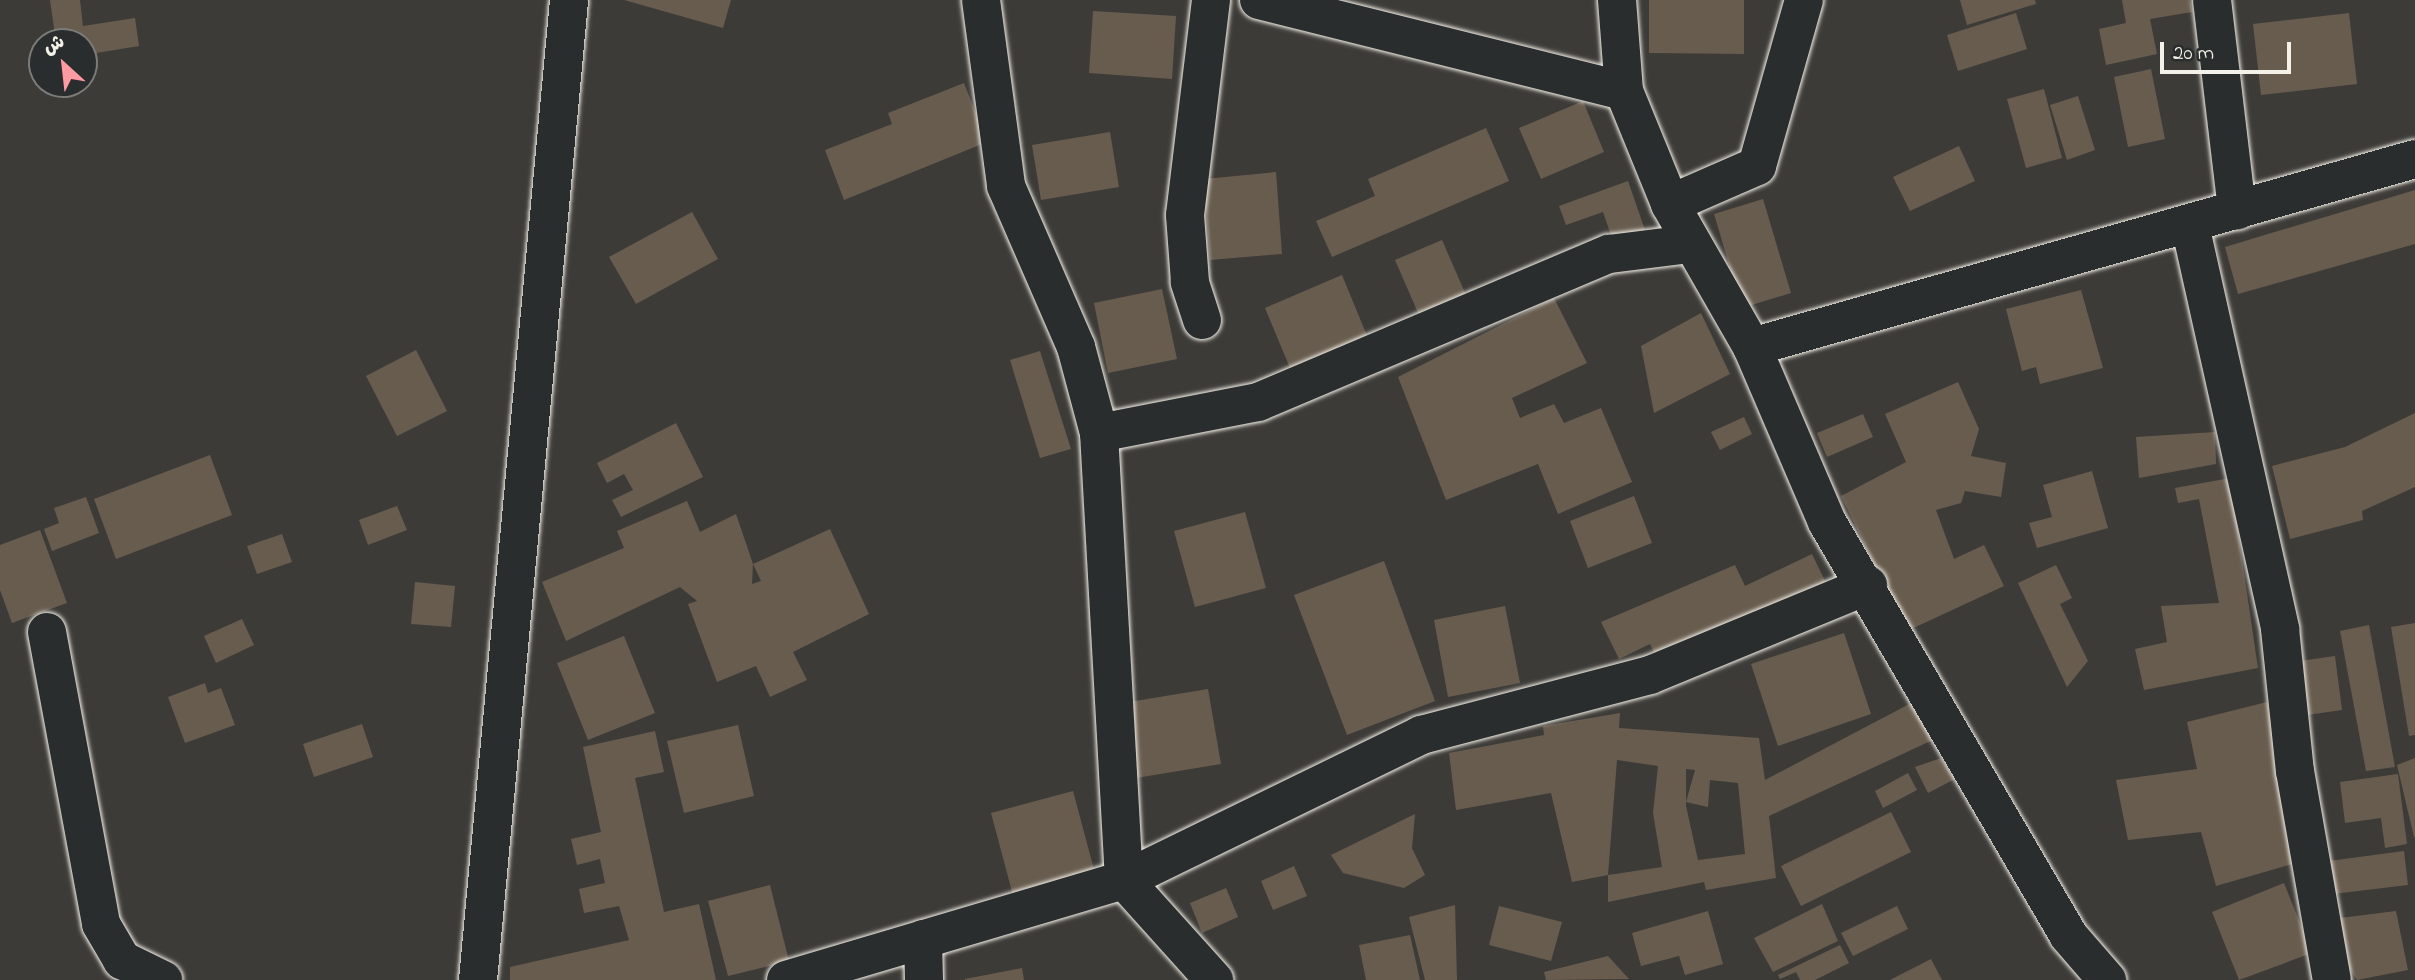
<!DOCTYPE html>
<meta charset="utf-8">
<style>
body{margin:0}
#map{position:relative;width:2415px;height:980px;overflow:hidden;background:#3d3b38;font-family:"Indie Flower","Playpen Sans Arabic",sans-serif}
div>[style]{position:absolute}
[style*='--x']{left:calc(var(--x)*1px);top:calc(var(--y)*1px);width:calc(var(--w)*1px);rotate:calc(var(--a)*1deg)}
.building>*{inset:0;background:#685c4f}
.roads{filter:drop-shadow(0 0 2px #f4f1e8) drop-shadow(0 0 2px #f4f1e8)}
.street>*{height:38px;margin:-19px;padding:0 19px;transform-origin:19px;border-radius:19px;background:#2a2d2e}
.secondary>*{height:38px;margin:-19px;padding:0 19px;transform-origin:19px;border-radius:19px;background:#2a2d2e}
span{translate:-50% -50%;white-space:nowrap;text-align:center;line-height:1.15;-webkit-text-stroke:5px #2a2d2e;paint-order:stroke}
.north{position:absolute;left:28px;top:28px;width:70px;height:70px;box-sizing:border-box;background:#2a2d2e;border:2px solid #7b7b78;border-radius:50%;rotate:333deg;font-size:19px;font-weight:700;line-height:28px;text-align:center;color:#f4f1e8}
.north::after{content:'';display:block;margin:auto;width:24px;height:32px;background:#ff9aa2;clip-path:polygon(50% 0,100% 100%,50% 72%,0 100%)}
.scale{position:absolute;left:2160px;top:42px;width:131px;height:32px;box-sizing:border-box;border:4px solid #f4f1e8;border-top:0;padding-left:9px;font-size:21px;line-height:24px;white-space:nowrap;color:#f4f1e8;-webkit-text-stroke:5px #2a2d2e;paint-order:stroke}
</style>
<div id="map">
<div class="building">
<i style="clip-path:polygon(50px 0,80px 0,83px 26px,135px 18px,139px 46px,84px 55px,84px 42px,56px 42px)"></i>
<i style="clip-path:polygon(624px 0,731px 0,723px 28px)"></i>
<i style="clip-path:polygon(1649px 0,1744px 0,1744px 54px,1649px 53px)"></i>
<i style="clip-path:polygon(1960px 0,2035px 0,2036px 4px,1967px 25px)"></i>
<i style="clip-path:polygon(2122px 0,2190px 0,2192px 12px,2150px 19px,2157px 54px,2106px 65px,2099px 29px,2126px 23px)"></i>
<i style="clip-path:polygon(1093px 11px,1176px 16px,1172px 79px,1089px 73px)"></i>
<i style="clip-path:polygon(2016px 13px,2027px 49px,1958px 71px,1947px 35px)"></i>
<i style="clip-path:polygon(2349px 13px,2357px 84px,2261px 95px,2253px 24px)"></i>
<i style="clip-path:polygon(2151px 69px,2165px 139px,2128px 147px,2114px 77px)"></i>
<i style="clip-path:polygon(964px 83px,987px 142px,844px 200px,825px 150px,892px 124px,888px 113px)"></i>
<i style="clip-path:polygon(2044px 89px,2062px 158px,2026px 168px,2007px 99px)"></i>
<i style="clip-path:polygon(2078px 96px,2095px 150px,2067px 160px,2050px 105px)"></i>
<i style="clip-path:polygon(1583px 101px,1604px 152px,1541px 179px,1519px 128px)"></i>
<i style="clip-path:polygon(1486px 128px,1509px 181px,1332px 257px,1316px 221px,1375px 196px,1368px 179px)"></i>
<i style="clip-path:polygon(1110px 132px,1119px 187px,1041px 200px,1032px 145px)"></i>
<i style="clip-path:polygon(1959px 146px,1975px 181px,1910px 211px,1893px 177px)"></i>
<i style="clip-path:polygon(1276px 172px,1282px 254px,1210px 260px,1204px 179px)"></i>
<i style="clip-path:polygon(1628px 181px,1645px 230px,1613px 241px,1603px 212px,1566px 225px,1559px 206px)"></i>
<i style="clip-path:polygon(2415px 190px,2415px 244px,2238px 294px,2225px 247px)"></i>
<i style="clip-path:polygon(1763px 199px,1791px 293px,1742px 308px,1714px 214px)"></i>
<i style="clip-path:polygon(692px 212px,718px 259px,636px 304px,609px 257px)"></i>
<i style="clip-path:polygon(1442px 240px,1469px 302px,1422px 322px,1395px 260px)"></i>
<i style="clip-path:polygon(1342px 275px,1372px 348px,1295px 380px,1265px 308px)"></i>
<i style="clip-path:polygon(1162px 289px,1177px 359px,1108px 373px,1094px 303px)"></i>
<i style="clip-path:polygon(2081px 290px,2103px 368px,2040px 384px,2036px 367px,2022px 371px,2006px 309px)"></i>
<i style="clip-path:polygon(1554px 298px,1587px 363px,1512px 398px,1520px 418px,1554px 404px,1564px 423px,1601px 408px,1632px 482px,1558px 514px,1538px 464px,1446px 500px,1398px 377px)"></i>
<i style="clip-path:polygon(1701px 313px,1730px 374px,1654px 413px,1641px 346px)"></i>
<i style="clip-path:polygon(416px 350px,447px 411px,397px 436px,366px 376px)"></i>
<i style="clip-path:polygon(1040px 351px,1071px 449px,1040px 458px,1010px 360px)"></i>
<i style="clip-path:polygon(1958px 382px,1979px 429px,1971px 456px,2006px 463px,2001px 497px,1965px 491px,1961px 503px,1936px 510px,1954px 559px,1984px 545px,2004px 586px,1907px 631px,1841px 496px,1906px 462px,1885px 414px)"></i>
<i style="clip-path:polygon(2415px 413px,2415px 487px,2362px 511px,2363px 520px,2290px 539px,2272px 466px,2345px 447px)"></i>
<i style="clip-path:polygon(1863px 414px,1873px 437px,1827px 457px,1817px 433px)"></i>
<i style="clip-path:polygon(1744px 417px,1752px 434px,1720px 450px,1711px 432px)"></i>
<i style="clip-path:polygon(676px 423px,703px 477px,621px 517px,612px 500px,633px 490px,624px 474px,607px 483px,597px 463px)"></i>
<i style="clip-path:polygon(2215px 432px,2216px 464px,2139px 478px,2136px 437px)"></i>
<i style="clip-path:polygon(210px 455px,232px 515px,116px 559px,94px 499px)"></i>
<i style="clip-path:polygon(2092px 471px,2108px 528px,2037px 548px,2029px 523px,2052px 517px,2043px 485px)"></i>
<i style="clip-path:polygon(2230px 478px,2258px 668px,2144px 690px,2135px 649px,2167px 642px,2161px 606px,2219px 603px,2199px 499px,2178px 503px,2175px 488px)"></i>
<i style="clip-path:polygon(1634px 496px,1652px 543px,1588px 568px,1570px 521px)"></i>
<i style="clip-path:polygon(86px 497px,99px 533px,52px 551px,44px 529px,59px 523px,54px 508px)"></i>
<i style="clip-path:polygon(687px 501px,700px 532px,736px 514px,753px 564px,752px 584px,761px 581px,753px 564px,830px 529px,869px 614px,793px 652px,807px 680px,770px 697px,756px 666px,717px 682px,688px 604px,697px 601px,680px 587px,566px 641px,542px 582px,624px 548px,617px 531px)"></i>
<i style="clip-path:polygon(397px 506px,407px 530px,368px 545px,359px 520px)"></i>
<i style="clip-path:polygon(1245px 512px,1266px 588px,1195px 607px,1174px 531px)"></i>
<i style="clip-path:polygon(40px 530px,67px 603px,12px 623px,0 590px,0 545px)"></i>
<i style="clip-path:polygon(282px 534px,292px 562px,257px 574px,247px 546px)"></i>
<i style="clip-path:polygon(1812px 554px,1826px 583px,1659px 663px,1650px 644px,1619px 659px,1601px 622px,1735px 565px,1745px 586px)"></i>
<i style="clip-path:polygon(1384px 561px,1435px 701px,1347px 735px,1294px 595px)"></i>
<i style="clip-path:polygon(2056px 565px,2072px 598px,2060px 604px,2088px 661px,2067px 687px,2018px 583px)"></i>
<i style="clip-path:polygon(415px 582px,455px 586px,451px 627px,411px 624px)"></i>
<i style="clip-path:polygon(1505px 606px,1520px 683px,1448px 697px,1434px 620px)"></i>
<i style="clip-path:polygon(242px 619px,254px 645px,216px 663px,204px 636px)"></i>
<i style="clip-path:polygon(2415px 623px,2415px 735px,2409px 736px,2391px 627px)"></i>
<i style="clip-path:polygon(2369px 625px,2395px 767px,2366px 771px,2340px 631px)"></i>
<i style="clip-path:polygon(1844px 633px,1871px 714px,1778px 746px,1751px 664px)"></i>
<i style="clip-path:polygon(624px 636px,655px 713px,588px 740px,557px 663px)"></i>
<i style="clip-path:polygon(2335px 656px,2342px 710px,2307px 715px,2300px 661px)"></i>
<i style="clip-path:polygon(205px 683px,208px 693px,221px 688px,235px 725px,185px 743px,168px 697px)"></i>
<i style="clip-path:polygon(1208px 689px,1221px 764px,1136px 778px,1123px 703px)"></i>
<i style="clip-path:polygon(evenodd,1915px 701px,1937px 738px,1769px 816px,1776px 878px,1706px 890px,1704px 882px,1608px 902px,1608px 875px,1572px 882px,1551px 793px,1456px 810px,1449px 753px,1544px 735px,1543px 726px,1620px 713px,1619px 728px,1759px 738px,1765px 780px,1915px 701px,1617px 760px,1658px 766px,1653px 813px,1662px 867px,1608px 875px,1617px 760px,1915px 701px,1686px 769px,1695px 770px,1686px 802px,1708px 807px,1710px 780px,1738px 783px,1745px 854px,1698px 860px,1686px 806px,1686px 769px)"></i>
<i style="clip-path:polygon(2267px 702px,2299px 862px,2216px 886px,2201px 832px,2128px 840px,2116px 780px,2197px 769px,2187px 722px)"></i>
<i style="clip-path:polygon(362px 724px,373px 757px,314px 777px,303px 744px)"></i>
<i style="clip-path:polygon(738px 725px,754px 796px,684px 813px,667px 741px)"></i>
<i style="clip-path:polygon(655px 731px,664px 772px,635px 778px,664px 912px,699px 904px,716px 980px,510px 980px,510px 967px,629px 940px,619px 906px,584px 913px,579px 889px,605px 883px,600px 859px,577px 865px,571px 839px,601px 832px,583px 747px)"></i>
<i style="clip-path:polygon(1941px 758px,1955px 779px,1928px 793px,1915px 767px)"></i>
<i style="clip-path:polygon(2415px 758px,2415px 837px,2414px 837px,2397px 765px)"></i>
<i style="clip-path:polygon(1908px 773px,1917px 790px,1883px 808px,1875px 791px)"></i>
<i style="clip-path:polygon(2398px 774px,2407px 844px,2385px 848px,2381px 818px,2345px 823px,2340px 782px)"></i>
<i style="clip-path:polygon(1073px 791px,1096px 877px,1014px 899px,991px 813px)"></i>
<i style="clip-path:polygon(1891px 812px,1911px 852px,1801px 906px,1781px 866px)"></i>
<i style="clip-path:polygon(1415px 814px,1412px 848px,1425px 875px,1404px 888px,1343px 873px,1331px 855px)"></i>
<i style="clip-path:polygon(2404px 851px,2408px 885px,2333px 894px,2329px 861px)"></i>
<i style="clip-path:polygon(1294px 866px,1307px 896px,1273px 910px,1261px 881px)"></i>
<i style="clip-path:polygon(2284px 883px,2312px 953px,2239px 980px,2212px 912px)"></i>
<i style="clip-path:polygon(770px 885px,789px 961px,728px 976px,708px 901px)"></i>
<i style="clip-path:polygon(1226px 888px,1238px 917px,1202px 933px,1190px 903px)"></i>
<i style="clip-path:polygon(1822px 904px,1838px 941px,1773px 972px,1754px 938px)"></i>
<i style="clip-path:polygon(1455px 905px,1457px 980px,1425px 980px,1409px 917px)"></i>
<i style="clip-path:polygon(1499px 906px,1562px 922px,1551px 961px,1489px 945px)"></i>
<i style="clip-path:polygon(1897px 906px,1908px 929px,1853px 956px,1841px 933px)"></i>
<i style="clip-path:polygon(1708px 911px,1723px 964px,1685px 975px,1679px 956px,1641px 966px,1632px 933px)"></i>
<i style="clip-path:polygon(2396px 911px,2408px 970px,2357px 980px,2336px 947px,2332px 919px)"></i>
<i style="clip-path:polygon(1410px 935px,1420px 980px,1366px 980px,1359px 945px)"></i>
<i style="clip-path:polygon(1840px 945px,1849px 963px,1815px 980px,1800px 980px,1796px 972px,1780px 979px,1778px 975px)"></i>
<i style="clip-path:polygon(1608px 956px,1629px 979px,1546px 980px,1544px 972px)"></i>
<i style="clip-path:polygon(1931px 959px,1942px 980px,1890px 980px)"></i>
<i style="clip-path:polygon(1022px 968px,1024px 980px,965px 980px,965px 979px)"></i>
</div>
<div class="roads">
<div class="street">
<i style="--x:981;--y:0;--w:188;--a:82.3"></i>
<i style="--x:1006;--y:186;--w:176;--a:66.5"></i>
<i style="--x:1076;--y:347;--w:89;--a:75"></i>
<i style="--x:1099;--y:433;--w:448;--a:86.8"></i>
<i style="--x:1124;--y:880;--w:135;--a:48"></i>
<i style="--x:1259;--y:0;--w:376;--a:14"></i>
<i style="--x:1617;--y:0;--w:91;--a:85.6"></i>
<i style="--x:1624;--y:91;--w:122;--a:67.8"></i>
<i style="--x:1670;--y:204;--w:165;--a:60.2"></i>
<i style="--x:1752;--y:347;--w:190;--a:66.8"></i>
<i style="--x:1827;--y:522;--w:478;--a:59.7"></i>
<i style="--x:2068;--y:935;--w:60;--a:49.1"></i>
<i style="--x:2212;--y:0;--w:212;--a:83.2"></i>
<i style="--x:1670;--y:204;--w:95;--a:-23.6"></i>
<i style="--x:1757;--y:166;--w:173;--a:-74.2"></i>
<i style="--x:2190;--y:225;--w:414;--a:77.4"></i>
<i style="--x:2280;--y:629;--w:143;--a:84"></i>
<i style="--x:2295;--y:771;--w:212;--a:80"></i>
<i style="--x:1202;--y:320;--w:40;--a:-108"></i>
<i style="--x:1190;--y:282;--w:67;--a:-94.3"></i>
<i style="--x:1185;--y:215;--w:217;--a:-83.1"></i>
<i style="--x:1752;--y:347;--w:689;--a:-15.83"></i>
<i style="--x:1099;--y:433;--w:162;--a:-11"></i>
<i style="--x:1258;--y:402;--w:381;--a:-22.9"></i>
<i style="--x:1609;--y:254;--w:81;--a:-7.1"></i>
<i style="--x:47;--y:632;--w:297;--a:79.5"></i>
<i style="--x:101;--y:924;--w:42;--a:59.7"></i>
<i style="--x:122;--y:960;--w:46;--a:26"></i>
<i style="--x:923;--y:939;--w:41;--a:88.6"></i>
<i style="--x:786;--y:980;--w:352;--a:-16.5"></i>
<i style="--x:1124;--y:880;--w:331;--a:-26"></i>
<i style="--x:1421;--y:735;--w:237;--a:-14.7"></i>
<i style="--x:1650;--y:675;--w:236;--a:-22.4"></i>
</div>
<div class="secondary">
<i style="--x:478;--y:980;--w:984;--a:-84.69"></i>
</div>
</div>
<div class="north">ش</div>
<div class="scale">20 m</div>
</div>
